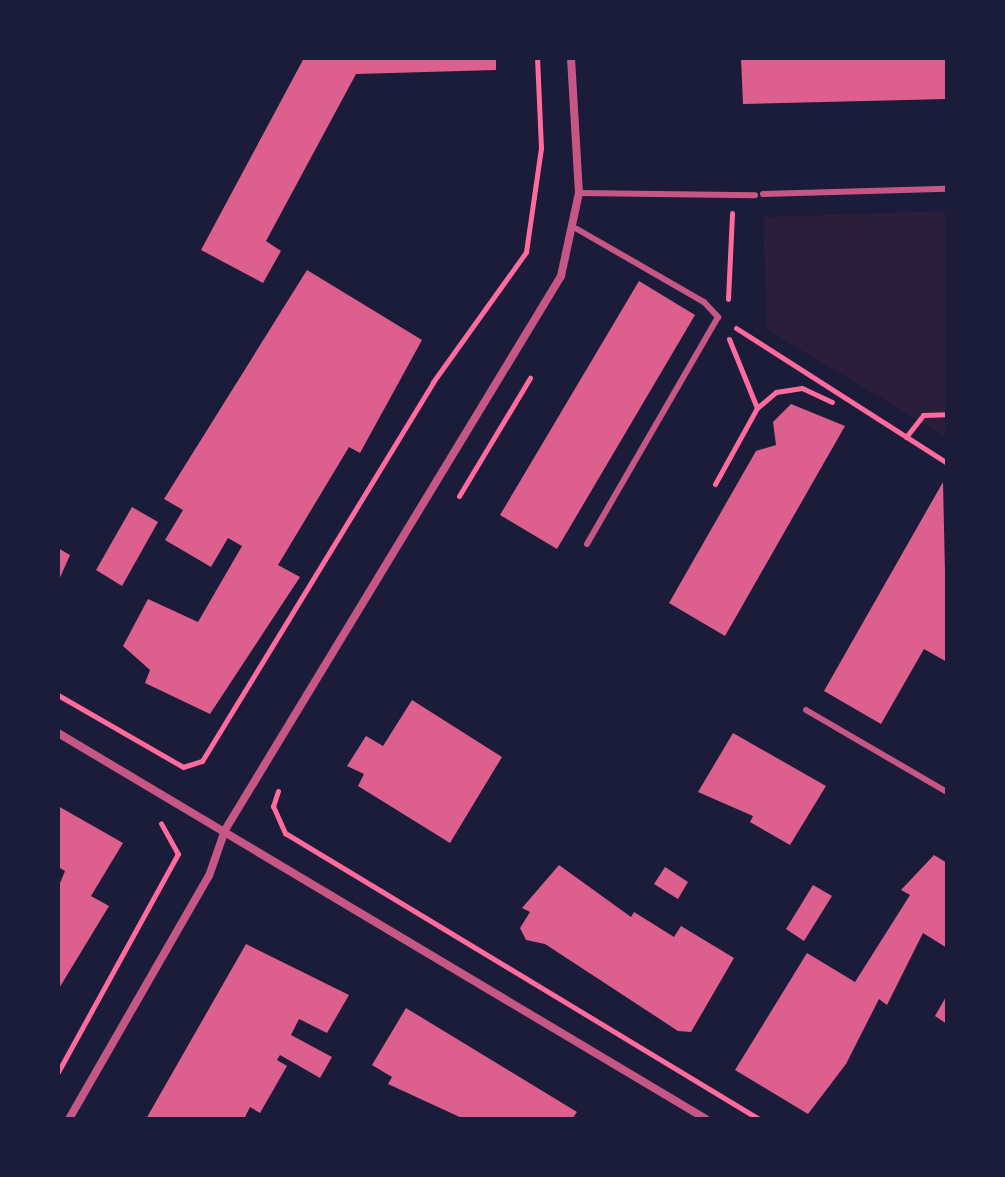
<!DOCTYPE html>
<style>
body{margin:0}
#map{position:relative;width:1005px;height:1177px;overflow:hidden;background:#1b1b3a;font-family:Raleway,sans-serif}
div>[style]{position:absolute}
[style*='--x']{left:calc(var(--x)*1px);top:calc(var(--y)*1px);width:calc(var(--w)*1px);rotate:calc(var(--a)*1deg)}
.green>*{inset:0;background:#2a1e3b}
.building>*{inset:0;background:#dd5f8e}
.path>*{height:5px;margin:-2.5px;padding:0 2.5px;transform-origin:2.5px;border-radius:2.5px;background:#ff6b9d}
.service>*{height:6px;margin:-3px;padding:0 3px;transform-origin:3px;border-radius:3px;background:#c65784}
.minor>*{height:8px;margin:-4px;padding:0 4px;transform-origin:4px;border-radius:4px;background:#c65784}
span{translate:-50% -50%;white-space:nowrap;text-align:center;line-height:1.15;-webkit-text-stroke:6px #1b1b3a;paint-order:stroke}
.frame{position:absolute;inset:0;border:60px solid #1b1b3a;pointer-events:none}
</style>
<div id="map">
<div class="green">
<i style="clip-path:polygon(947px 211px,947px 437px,767px 330px,763px 217px)"></i>
</div>
<div class="building">
<i style="clip-path:polygon(304px 58px,496px 58px,496px 70px,356px 74px,266px 241px,281px 251px,263px 283px,201px 250px)"></i>
<i style="clip-path:polygon(741px 58px,947px 58px,947px 99px,743px 104px)"></i>
<i style="clip-path:polygon(307px 270px,422px 340px,360px 453px,349px 447px,278px 565px,300px 577px,210px 714px,145px 683px,150px 670px,123px 646px,148px 599px,198px 622px,242px 546px,228px 538px,211px 567px,165px 540px,183px 510px,164px 499px)"></i>
<i style="clip-path:polygon(639px 281px,695px 315px,557px 549px,500px 515px)"></i>
<i style="clip-path:polygon(791px 404px,845px 426px,725px 636px,669px 603px,756px 451px,776px 445px,773px 422px)"></i>
<i style="clip-path:polygon(943px 482px,947px 662px,924px 649px,881px 724px,824px 691px)"></i>
<i style="clip-path:polygon(132px 507px,158px 522px,122px 586px,96px 570px)"></i>
<i style="clip-path:polygon(58px 548px,70px 555px,58px 582px)"></i>
<i style="clip-path:polygon(412px 700px,502px 757px,450px 843px,358px 786px,364px 774px,347px 766px,366px 736px,383px 746px)"></i>
<i style="clip-path:polygon(733px 733px,826px 786px,790px 845px,750px 822px,753px 816px,698px 792px)"></i>
<i style="clip-path:polygon(58px 806px,123px 843px,91px 896px,109px 906px,58px 990px,58px 888px,65px 871px,58px 867px)"></i>
<i style="clip-path:polygon(934px 855px,947px 863px,947px 948px,923px 933px,887px 1005px,879px 999px,846px 1064px,808px 1114px,735px 1070px,807px 953px,855px 982px,910px 895px,901px 890px)"></i>
<i style="clip-path:polygon(559px 865px,631px 917px,634px 912px,674px 937px,681px 926px,734px 958px,691px 1032px,678px 1031px,545px 944px,526px 940px,520px 928px,530px 912px,522px 908px)"></i>
<i style="clip-path:polygon(665px 867px,688px 882px,678px 899px,654px 884px)"></i>
<i style="clip-path:polygon(813px 885px,832px 896px,804px 941px,786px 929px)"></i>
<i style="clip-path:polygon(246px 944px,349px 995px,327px 1033px,299px 1019px,291px 1035px,332px 1057px,320px 1078px,280px 1055px,277px 1060px,287px 1066px,260px 1113px,250px 1107px,244px 1119px,146px 1119px)"></i>
<i style="clip-path:polygon(947px 995px,947px 1024px,935px 1016px)"></i>
<i style="clip-path:polygon(406px 1008px,577px 1112px,572px 1119px,464px 1119px,388px 1084px,392px 1077px,372px 1065px)"></i>
</div>
<div class="path">
<i style="--x:728;--y:299;--w:86;--a:-87.3"></i>
<i style="--x:736;--y:328;--w:250;--a:32.6"></i>
<i style="--x:729;--y:339;--w:74;--a:67.9"></i>
<i style="--x:906;--y:437;--w:28;--a:-52"></i>
<i style="--x:923;--y:415;--w:24;--a:-2"></i>
<i style="--x:715;--y:484;--w:87;--a:-61.1"></i>
<i style="--x:757;--y:408;--w:25;--a:-40"></i>
<i style="--x:776;--y:392;--w:26;--a:-9"></i>
<i style="--x:802;--y:388;--w:33;--a:25"></i>
<i style="--x:459;--y:496;--w:138;--a:-59"></i>
<i style="--x:58;--y:695;--w:144;--a:29.9"></i>
<i style="--x:183;--y:767;--w:20;--a:-18"></i>
<i style="--x:202;--y:761;--w:444;--a:-58.6"></i>
<i style="--x:433;--y:382;--w:160;--a:-54.4"></i>
<i style="--x:526;--y:252;--w:105;--a:-81.8"></i>
<i style="--x:541;--y:148;--w:90;--a:-92.5"></i>
<i style="--x:278;--y:791;--w:16;--a:108"></i>
<i style="--x:273;--y:806;--w:30;--a:66"></i>
<i style="--x:285;--y:833;--w:554;--a:31.11"></i>
<i style="--x:58;--y:1072;--w:249;--a:-61.2"></i>
<i style="--x:178;--y:854;--w:35;--a:-119"></i>
</div>
<div class="service">
<i style="--x:579;--y:193;--w:176;--a:0.7"></i>
<i style="--x:763;--y:194;--w:184;--a:-1.6"></i>
<i style="--x:577;--y:229;--w:146;--a:29.9"></i>
<i style="--x:704;--y:302;--w:21;--a:47"></i>
<i style="--x:718;--y:317;--w:262;--a:120"></i>
<i style="--x:806;--y:710;--w:163;--a:30.2"></i>
</div>
<div class="minor">
<i style="--x:58;--y:733;--w:754;--a:30.78"></i>
<i style="--x:69;--y:1119;--w:280;--a:-60.1"></i>
<i style="--x:209;--y:876;--w:49;--a:-70.8"></i>
<i style="--x:225;--y:830;--w:648;--a:-58.76"></i>
<i style="--x:561;--y:276;--w:85;--a:-77.8"></i>
<i style="--x:579;--y:193;--w:135;--a:-93.4"></i>
</div>
<div class="frame"></div>
</div>
